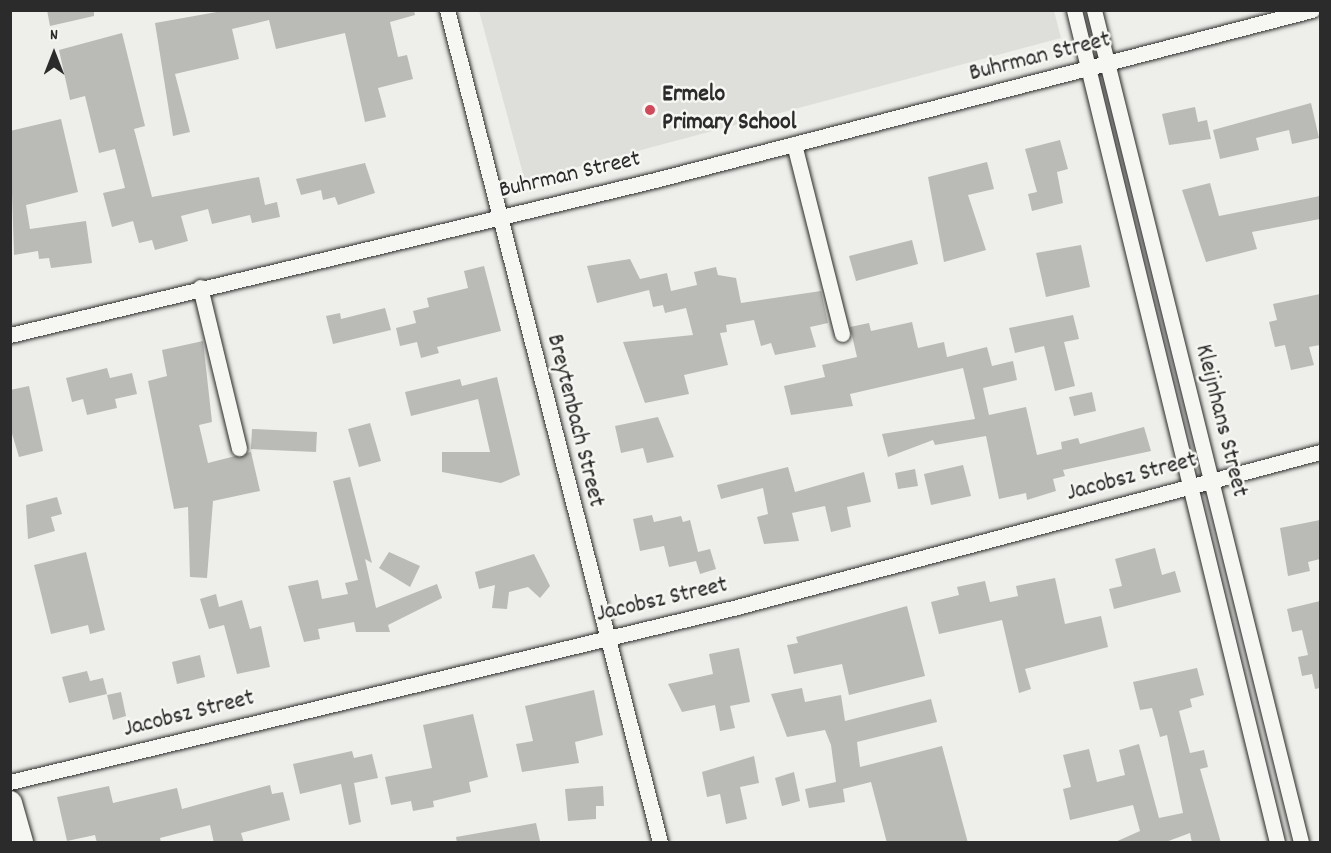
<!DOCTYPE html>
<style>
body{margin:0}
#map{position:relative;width:1331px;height:853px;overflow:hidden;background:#eeeeea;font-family:Dekko,sans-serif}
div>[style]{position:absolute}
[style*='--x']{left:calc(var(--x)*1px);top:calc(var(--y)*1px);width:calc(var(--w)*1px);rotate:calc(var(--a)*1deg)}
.built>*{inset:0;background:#dededb}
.building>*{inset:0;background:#babab7}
.roads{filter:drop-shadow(0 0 2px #2b2b2b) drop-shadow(0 0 2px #2b2b2b)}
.minor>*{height:15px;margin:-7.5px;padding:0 7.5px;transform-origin:7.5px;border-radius:7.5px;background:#f6f6f2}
.trunk>*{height:24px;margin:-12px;padding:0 12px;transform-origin:12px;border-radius:12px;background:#f6f6f2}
.dots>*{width:16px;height:16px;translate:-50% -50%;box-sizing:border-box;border:3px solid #f6f6f2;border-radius:50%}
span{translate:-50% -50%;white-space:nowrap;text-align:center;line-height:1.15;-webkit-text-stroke:5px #f6f6f2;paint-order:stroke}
.street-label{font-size:24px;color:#2b2b2b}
.poi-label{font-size:24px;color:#2b2b2b;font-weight:700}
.left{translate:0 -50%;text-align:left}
.frame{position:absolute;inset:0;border:12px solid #2b2b2b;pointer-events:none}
.north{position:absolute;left:24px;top:24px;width:60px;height:60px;-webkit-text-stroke:4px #f6f6f2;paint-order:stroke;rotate:0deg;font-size:16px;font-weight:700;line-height:24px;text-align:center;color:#2b2b2b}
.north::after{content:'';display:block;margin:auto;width:21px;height:27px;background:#2b2b2b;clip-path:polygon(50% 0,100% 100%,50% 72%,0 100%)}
</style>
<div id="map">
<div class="built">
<i style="clip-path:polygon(1054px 11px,1061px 38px,525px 181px,479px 11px)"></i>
</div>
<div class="building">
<i style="clip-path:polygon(47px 10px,94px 10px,94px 16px,50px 26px)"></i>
<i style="clip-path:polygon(228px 10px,414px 10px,415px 15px,390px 22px,398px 57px,407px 55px,413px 79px,378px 88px,386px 117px,365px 122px,345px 33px,276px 49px,269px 20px,232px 29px,239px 59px,175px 74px,190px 132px,173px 136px,155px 23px)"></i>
<i style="clip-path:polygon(122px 33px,145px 126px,134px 129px,152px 197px,259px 177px,265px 205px,277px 202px,280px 217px,252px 223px,250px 215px,212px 224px,208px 209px,181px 216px,188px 241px,155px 250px,152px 240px,139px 243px,133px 221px,112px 227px,103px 193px,125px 188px,115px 149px,99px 153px,85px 96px,70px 100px,59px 50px)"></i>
<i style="clip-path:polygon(1311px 103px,1319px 138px,1292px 144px,1289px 130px,1256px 138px,1259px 150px,1220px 159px,1213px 130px)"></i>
<i style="clip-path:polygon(1195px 107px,1198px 122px,1207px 120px,1211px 139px,1169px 145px,1162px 114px)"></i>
<i style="clip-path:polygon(61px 119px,78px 192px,26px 205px,30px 229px,86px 221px,92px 263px,51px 268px,49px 258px,39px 259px,38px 251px,14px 255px,10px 131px)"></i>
<i style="clip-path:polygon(1060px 140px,1068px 169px,1057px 172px,1063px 203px,1032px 211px,1028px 194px,1037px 192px,1025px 149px)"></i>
<i style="clip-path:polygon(987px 162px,994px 189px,968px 195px,986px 250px,944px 262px,928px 177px)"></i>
<i style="clip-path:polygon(365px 163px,375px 193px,338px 205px,335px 197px,323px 200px,321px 190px,301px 195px,296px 179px)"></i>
<i style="clip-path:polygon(1210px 183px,1219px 216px,1320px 196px,1320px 219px,1252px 232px,1257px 249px,1206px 262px,1182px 190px)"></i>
<i style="clip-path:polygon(912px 240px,918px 264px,856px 281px,849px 256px)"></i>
<i style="clip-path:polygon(1081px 245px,1090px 287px,1046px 297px,1036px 253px)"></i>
<i style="clip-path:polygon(630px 259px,640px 279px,667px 273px,671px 291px,697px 285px,694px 272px,716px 267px,718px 275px,736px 278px,741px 303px,821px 291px,828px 323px,810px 327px,816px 347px,775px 355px,771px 343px,761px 346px,754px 320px,726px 325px,727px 332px,720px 333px,728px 365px,684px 375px,689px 394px,645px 403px,623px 342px,693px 335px,686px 308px,665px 313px,663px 305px,653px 307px,649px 290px,597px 303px,587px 266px)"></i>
<i style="clip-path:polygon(484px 266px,501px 331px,437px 347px,439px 353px,421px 358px,417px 342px,400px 346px,396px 328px,416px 323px,413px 311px,429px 307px,427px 298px,468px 288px,464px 271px)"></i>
<i style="clip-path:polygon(1320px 294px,1320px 345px,1309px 347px,1314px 365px,1291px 370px,1285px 345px,1275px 347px,1269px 322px,1277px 320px,1273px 304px)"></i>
<i style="clip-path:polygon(385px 308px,391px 330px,333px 344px,326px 316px,340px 313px,341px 319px)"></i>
<i style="clip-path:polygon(1073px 315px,1079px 339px,1064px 342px,1075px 386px,1055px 391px,1044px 346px,1015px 353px,1009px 328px)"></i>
<i style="clip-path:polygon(912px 322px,918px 348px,944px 342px,947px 357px,987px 347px,992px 366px,1013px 361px,1017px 380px,983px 388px,989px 415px,1026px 407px,1037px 455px,1062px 449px,1061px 442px,1078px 438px,1080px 444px,1144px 427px,1151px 451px,1063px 470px,1065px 476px,1053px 479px,1056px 491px,1027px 500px,1026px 493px,999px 499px,986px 436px,935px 445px,933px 440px,888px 457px,882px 434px,975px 419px,963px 368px,850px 394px,853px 406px,791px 415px,784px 386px,825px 377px,822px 365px,857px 357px,850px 327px,869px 323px,871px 331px)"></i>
<i style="clip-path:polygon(203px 341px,212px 422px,199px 425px,208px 463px,251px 452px,260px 491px,213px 501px,207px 578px,190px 577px,188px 507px,174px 509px,148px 381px,167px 376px,162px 350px)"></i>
<i style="clip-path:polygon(107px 368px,110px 378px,132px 373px,137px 394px,115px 399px,117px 408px,87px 415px,83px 399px,72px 402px,66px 378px)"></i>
<i style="clip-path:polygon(497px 377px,520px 475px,501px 483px,442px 472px,442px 452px,490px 452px,478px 399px,411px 416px,405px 392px,460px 379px,462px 386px)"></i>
<i style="clip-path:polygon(29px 386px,43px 451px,19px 457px,10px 427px,10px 390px)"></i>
<i style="clip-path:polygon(1092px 392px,1096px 411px,1074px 416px,1069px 397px)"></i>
<i style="clip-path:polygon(658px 417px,674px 457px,647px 463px,643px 448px,621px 453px,615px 426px)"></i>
<i style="clip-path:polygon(370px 423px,381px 461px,359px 467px,348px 429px)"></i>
<i style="clip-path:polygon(252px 429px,317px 432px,316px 452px,251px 449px)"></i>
<i style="clip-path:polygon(963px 465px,971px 496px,931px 505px,924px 474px)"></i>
<i style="clip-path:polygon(788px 467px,795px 492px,864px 472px,871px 502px,847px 507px,851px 527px,831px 532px,825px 506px,792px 513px,799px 541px,764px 544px,757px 517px,768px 514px,763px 488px,721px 499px,717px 485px)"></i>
<i style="clip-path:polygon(915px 469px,918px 486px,898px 489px,895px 473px)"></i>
<i style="clip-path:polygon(350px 477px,372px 563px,365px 559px,376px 608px,437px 584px,442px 598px,388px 625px,390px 632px,356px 632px,354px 622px,318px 629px,320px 639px,304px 642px,288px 586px,318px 580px,322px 599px,348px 594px,345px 583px,358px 580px,333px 481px)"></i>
<i style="clip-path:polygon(57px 497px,62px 514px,51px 517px,55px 531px,28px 539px,26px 505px)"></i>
<i style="clip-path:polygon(652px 515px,654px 522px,681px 516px,683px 522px,690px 520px,698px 552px,710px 549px,716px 569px,700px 574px,696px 561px,669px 567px,664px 546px,640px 551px,633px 519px)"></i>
<i style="clip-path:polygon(1320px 520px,1320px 559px,1308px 562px,1310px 571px,1288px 576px,1280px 528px)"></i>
<i style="clip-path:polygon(1155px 548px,1162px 575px,1175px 571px,1181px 592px,1114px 609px,1109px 589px,1122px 586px,1115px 559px)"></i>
<i style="clip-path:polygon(86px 552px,105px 630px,90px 634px,88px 625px,51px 634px,34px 565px)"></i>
<i style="clip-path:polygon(389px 552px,420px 566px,410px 587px,379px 568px)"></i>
<i style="clip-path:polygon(534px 554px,550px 586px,540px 598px,528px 587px,509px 592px,507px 609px,492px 608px,495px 585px,479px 589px,475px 572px)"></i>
<i style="clip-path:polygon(1055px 578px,1065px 624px,1101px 616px,1108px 647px,1025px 669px,1031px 689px,1019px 693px,1002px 620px,939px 634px,931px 602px,959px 595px,957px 587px,985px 581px,990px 602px,1018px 596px,1016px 586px)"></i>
<i style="clip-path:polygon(216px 594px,219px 607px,242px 600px,250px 629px,261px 626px,270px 667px,237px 674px,224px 625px,209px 629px,200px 599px)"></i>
<i style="clip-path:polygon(1320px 601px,1320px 688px,1315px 689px,1312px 674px,1302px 676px,1298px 657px,1308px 655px,1302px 630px,1292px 632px,1287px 609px)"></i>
<i style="clip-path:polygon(907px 606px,925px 676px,849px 695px,842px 664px,794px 674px,787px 645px,798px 643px,796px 637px)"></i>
<i style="clip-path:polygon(739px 648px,750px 702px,730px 706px,735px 728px,720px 731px,715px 705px,682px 712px,668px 684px,713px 674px,709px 654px)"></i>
<i style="clip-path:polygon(200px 655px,205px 677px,177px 684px,172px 662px)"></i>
<i style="clip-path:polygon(1197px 668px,1204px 695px,1190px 699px,1192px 707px,1179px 711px,1190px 753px,1204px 750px,1208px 767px,1200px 769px,1221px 843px,1192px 843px,1190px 833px,1163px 843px,1113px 843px,1140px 831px,1133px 805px,1070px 820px,1063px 789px,1071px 787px,1063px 755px,1089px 749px,1097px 782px,1125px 775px,1119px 750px,1139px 744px,1159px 818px,1183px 813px,1167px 735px,1160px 737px,1152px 708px,1140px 710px,1133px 682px)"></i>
<i style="clip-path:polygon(87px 671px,90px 681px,103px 678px,107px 694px,69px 703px,62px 677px)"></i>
<i style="clip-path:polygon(802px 688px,805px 702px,841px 695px,845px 721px,931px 699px,937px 722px,857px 742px,860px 767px,942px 746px,968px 843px,887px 843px,871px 782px,843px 789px,845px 802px,809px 808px,805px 789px,836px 782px,831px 745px,825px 730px,787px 737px,771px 694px)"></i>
<i style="clip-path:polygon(594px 690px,603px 735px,575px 742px,579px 763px,522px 772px,516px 744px,533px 741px,525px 706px)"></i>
<i style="clip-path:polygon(121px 692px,126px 716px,113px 720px,107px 695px)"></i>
<i style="clip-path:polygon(473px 714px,488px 777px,469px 782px,471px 792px,433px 801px,434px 807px,413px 811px,411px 801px,391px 805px,385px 777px,432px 768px,423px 725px)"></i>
<i style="clip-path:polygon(352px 751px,354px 758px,372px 754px,378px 778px,354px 783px,361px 822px,349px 825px,341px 784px,300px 794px,293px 764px)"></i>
<i style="clip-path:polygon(754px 756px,759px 783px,740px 787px,747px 819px,726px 824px,720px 794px,707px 797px,702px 772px)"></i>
<i style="clip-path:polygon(794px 772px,800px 801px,782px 806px,775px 778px)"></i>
<i style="clip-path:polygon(270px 785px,272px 794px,283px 792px,290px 820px,241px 833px,244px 843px,214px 843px,210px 825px,160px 838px,161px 843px,97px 843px,95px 835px,67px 841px,57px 797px,109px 786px,113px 803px,177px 788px,182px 809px)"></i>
<i style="clip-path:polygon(603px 786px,604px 806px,596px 806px,596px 819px,568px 821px,565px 789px)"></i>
<i style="clip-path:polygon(536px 823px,540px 841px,457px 843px,456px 837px)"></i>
</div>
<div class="roads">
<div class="minor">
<i style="--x:447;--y:10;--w:859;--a:75.64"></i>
<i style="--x:1074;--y:10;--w:856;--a:76.29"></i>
<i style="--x:1094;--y:10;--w:857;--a:76.03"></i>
<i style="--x:794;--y:144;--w:196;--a:75.8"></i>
<i style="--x:200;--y:287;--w:166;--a:76.4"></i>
<i style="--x:10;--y:335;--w:663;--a:-13.51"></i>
<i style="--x:655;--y:180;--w:679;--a:-14.51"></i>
<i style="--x:10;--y:782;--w:748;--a:-13.53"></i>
<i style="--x:737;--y:607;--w:603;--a:-14.89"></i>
</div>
<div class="trunk">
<i style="--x:10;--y:803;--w:41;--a:74.2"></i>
</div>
</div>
<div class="dots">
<i style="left:650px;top:110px;background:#d1495b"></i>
</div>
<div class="street-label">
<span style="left:1040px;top:58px;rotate:-14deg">Buhrman Street</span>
<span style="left:570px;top:176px;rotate:-13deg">Buhrman Street</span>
<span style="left:574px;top:421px;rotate:76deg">Breytenbach Street</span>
<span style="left:1220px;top:421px;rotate:76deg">Kleijnhans Street</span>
<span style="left:1132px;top:478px;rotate:-15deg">Jacobsz Street</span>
<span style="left:662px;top:601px;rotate:-13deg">Jacobsz Street</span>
<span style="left:189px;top:715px;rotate:-14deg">Jacobsz Street</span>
</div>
<div class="poi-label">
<span class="left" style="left:662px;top:110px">Ermelo<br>Primary School</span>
</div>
<div class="frame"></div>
<div class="north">N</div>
</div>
